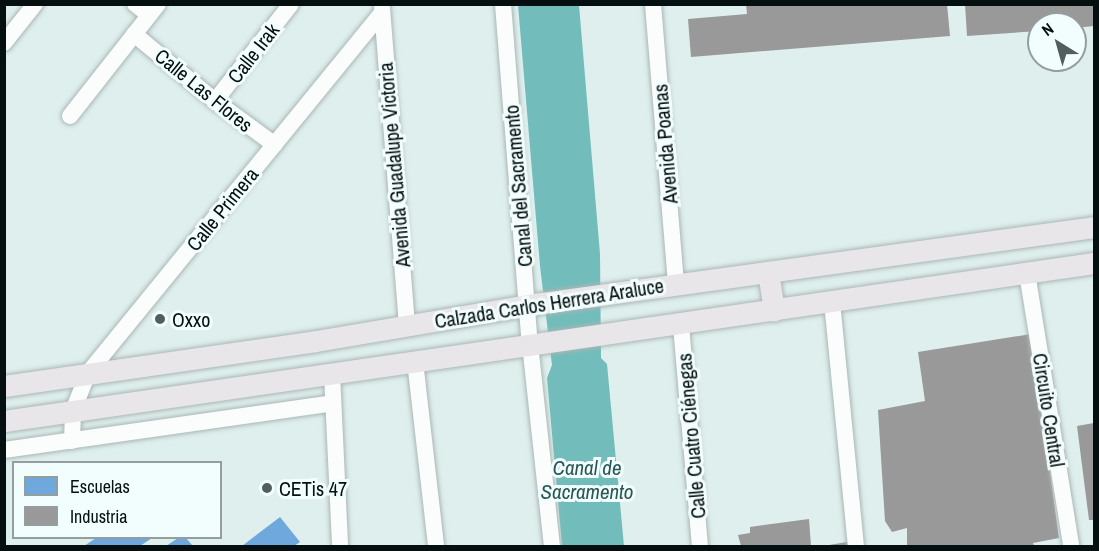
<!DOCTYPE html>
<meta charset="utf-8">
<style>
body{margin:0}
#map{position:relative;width:1099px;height:551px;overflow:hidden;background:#deefed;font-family:"Archivo Narrow",sans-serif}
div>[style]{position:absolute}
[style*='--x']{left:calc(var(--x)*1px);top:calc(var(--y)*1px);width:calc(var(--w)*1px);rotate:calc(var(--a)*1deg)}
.water>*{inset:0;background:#72bdbb}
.schools>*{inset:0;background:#6fa8dc}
.industry>*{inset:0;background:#999}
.roads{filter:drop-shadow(0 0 2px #aab7b5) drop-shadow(0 0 2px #aab7b5)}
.minor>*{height:16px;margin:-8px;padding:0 8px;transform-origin:8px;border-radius:8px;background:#fafdfc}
.major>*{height:21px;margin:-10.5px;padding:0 10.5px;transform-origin:10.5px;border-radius:10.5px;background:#e9e6ea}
.dots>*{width:16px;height:16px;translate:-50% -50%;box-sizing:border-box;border:3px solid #f2fefd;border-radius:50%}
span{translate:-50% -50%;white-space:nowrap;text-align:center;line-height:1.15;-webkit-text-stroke:6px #f2fefd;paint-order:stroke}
.street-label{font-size:20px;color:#060f0f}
.poi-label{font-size:20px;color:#060f0f}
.left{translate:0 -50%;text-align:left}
.water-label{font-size:21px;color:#295553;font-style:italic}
.frame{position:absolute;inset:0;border:6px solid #060f0f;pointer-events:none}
.legend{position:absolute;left:12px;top:461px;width:210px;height:78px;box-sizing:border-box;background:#f2fefd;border:2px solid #949e9e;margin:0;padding:8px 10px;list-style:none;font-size:18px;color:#060f0f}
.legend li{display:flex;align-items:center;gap:12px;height:30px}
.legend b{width:30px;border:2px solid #949e9e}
.north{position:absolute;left:1027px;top:12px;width:60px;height:60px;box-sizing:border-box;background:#f2fefd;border:2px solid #949e9e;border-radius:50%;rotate:323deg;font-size:16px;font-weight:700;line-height:24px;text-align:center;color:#060f0f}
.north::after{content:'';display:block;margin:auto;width:21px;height:27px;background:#525d5d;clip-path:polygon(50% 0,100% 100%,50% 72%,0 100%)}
</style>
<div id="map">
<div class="water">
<i style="clip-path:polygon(518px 5px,579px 5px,600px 254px,601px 358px,607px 364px,624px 546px,562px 546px,547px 378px,552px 365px,540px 266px)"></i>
</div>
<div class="schools">
<i style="clip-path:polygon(280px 517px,300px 542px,294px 546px,242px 546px)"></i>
<i style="clip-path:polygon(96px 538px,152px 538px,140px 546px,84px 546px)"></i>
<i style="clip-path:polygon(178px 538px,186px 538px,193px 546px,166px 546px)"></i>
</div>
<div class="industry">
<i style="clip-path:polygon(746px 4px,947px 4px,950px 36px,691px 57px,688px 19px,747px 14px)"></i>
<i style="clip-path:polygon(965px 4px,1094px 4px,1094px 26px,1075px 28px,1075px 24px,1039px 24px,1039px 31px,967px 36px)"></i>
<i style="clip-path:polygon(1031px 334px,1059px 538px,1033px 543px,1034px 546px,907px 546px,907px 528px,892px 532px,885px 521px,878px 410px,925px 401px,918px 352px)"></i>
<i style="clip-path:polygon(1094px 423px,1094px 520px,1089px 520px,1077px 426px)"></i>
<i style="clip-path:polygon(809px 519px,811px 546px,741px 546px,738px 535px,750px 533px,750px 527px)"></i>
<i style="clip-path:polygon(847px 542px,848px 546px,830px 546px,829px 545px)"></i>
</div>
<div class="roads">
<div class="minor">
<i style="--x:135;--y:4;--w:18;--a:38"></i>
<i style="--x:503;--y:4;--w:341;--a:85.5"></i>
<i style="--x:530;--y:344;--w:203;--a:83.8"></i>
<i style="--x:653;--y:4;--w:281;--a:85.3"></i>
<i style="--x:382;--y:8;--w:318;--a:85.5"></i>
<i style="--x:134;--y:34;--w:105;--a:39.6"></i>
<i style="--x:215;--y:101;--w:74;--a:36.3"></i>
<i style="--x:4;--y:43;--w:50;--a:-51.5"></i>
<i style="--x:215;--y:101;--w:123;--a:-51.9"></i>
<i style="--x:70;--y:116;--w:142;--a:-51.8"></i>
<i style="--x:1027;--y:273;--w:277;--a:80.8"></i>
<i style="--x:832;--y:302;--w:245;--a:84.4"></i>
<i style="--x:681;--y:325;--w:222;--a:85.1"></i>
<i style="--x:415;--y:361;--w:186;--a:83.5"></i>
<i style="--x:332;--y:374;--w:172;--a:87.3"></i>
<i style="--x:72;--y:441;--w:30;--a:-88"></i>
<i style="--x:73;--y:411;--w:41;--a:-68.5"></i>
<i style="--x:88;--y:373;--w:465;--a:-50.8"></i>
<i style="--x:4;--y:450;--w:332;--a:-8.1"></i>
</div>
<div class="major">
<i style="--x:768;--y:272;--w:39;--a:81"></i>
<i style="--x:4;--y:386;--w:315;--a:-8.2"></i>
<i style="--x:316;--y:341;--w:222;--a:-9.6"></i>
<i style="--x:535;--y:304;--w:564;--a:-7.84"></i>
<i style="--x:4;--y:421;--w:1101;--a:-8.25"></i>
</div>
</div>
<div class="dots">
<i style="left:160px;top:319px;background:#525d5d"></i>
<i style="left:267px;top:488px;background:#525d5d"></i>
</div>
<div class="street-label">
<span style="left:253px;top:53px;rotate:-52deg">Calle Irak</span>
<span style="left:204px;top:90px;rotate:39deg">Calle Las Flores</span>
<span style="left:665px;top:144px;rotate:-95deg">Avenida Poanas</span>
<span style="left:394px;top:165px;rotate:-95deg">Avenida Guadalupe Victoria</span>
<span style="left:518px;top:186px;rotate:-95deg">Canal del Sacramento</span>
<span style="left:222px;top:209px;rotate:-51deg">Calle Primera</span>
<span style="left:549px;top:303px;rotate:-9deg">Calzada Carlos Herrera Araluce</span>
<span style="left:1049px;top:410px;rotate:81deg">Circuito Central</span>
<span style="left:691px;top:436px;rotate:-95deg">Calle Cuatro Ciénegas</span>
</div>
<div class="poi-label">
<span class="left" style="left:172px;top:319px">Oxxo</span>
<span class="left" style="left:279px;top:488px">CETis 47</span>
</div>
<div class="water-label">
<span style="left:587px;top:480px">Canal de<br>Sacramento</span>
</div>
<div class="frame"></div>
<ul class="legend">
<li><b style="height:16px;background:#6fa8dc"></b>Escuelas</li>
<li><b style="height:16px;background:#999"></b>Industria</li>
</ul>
<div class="north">N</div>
</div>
